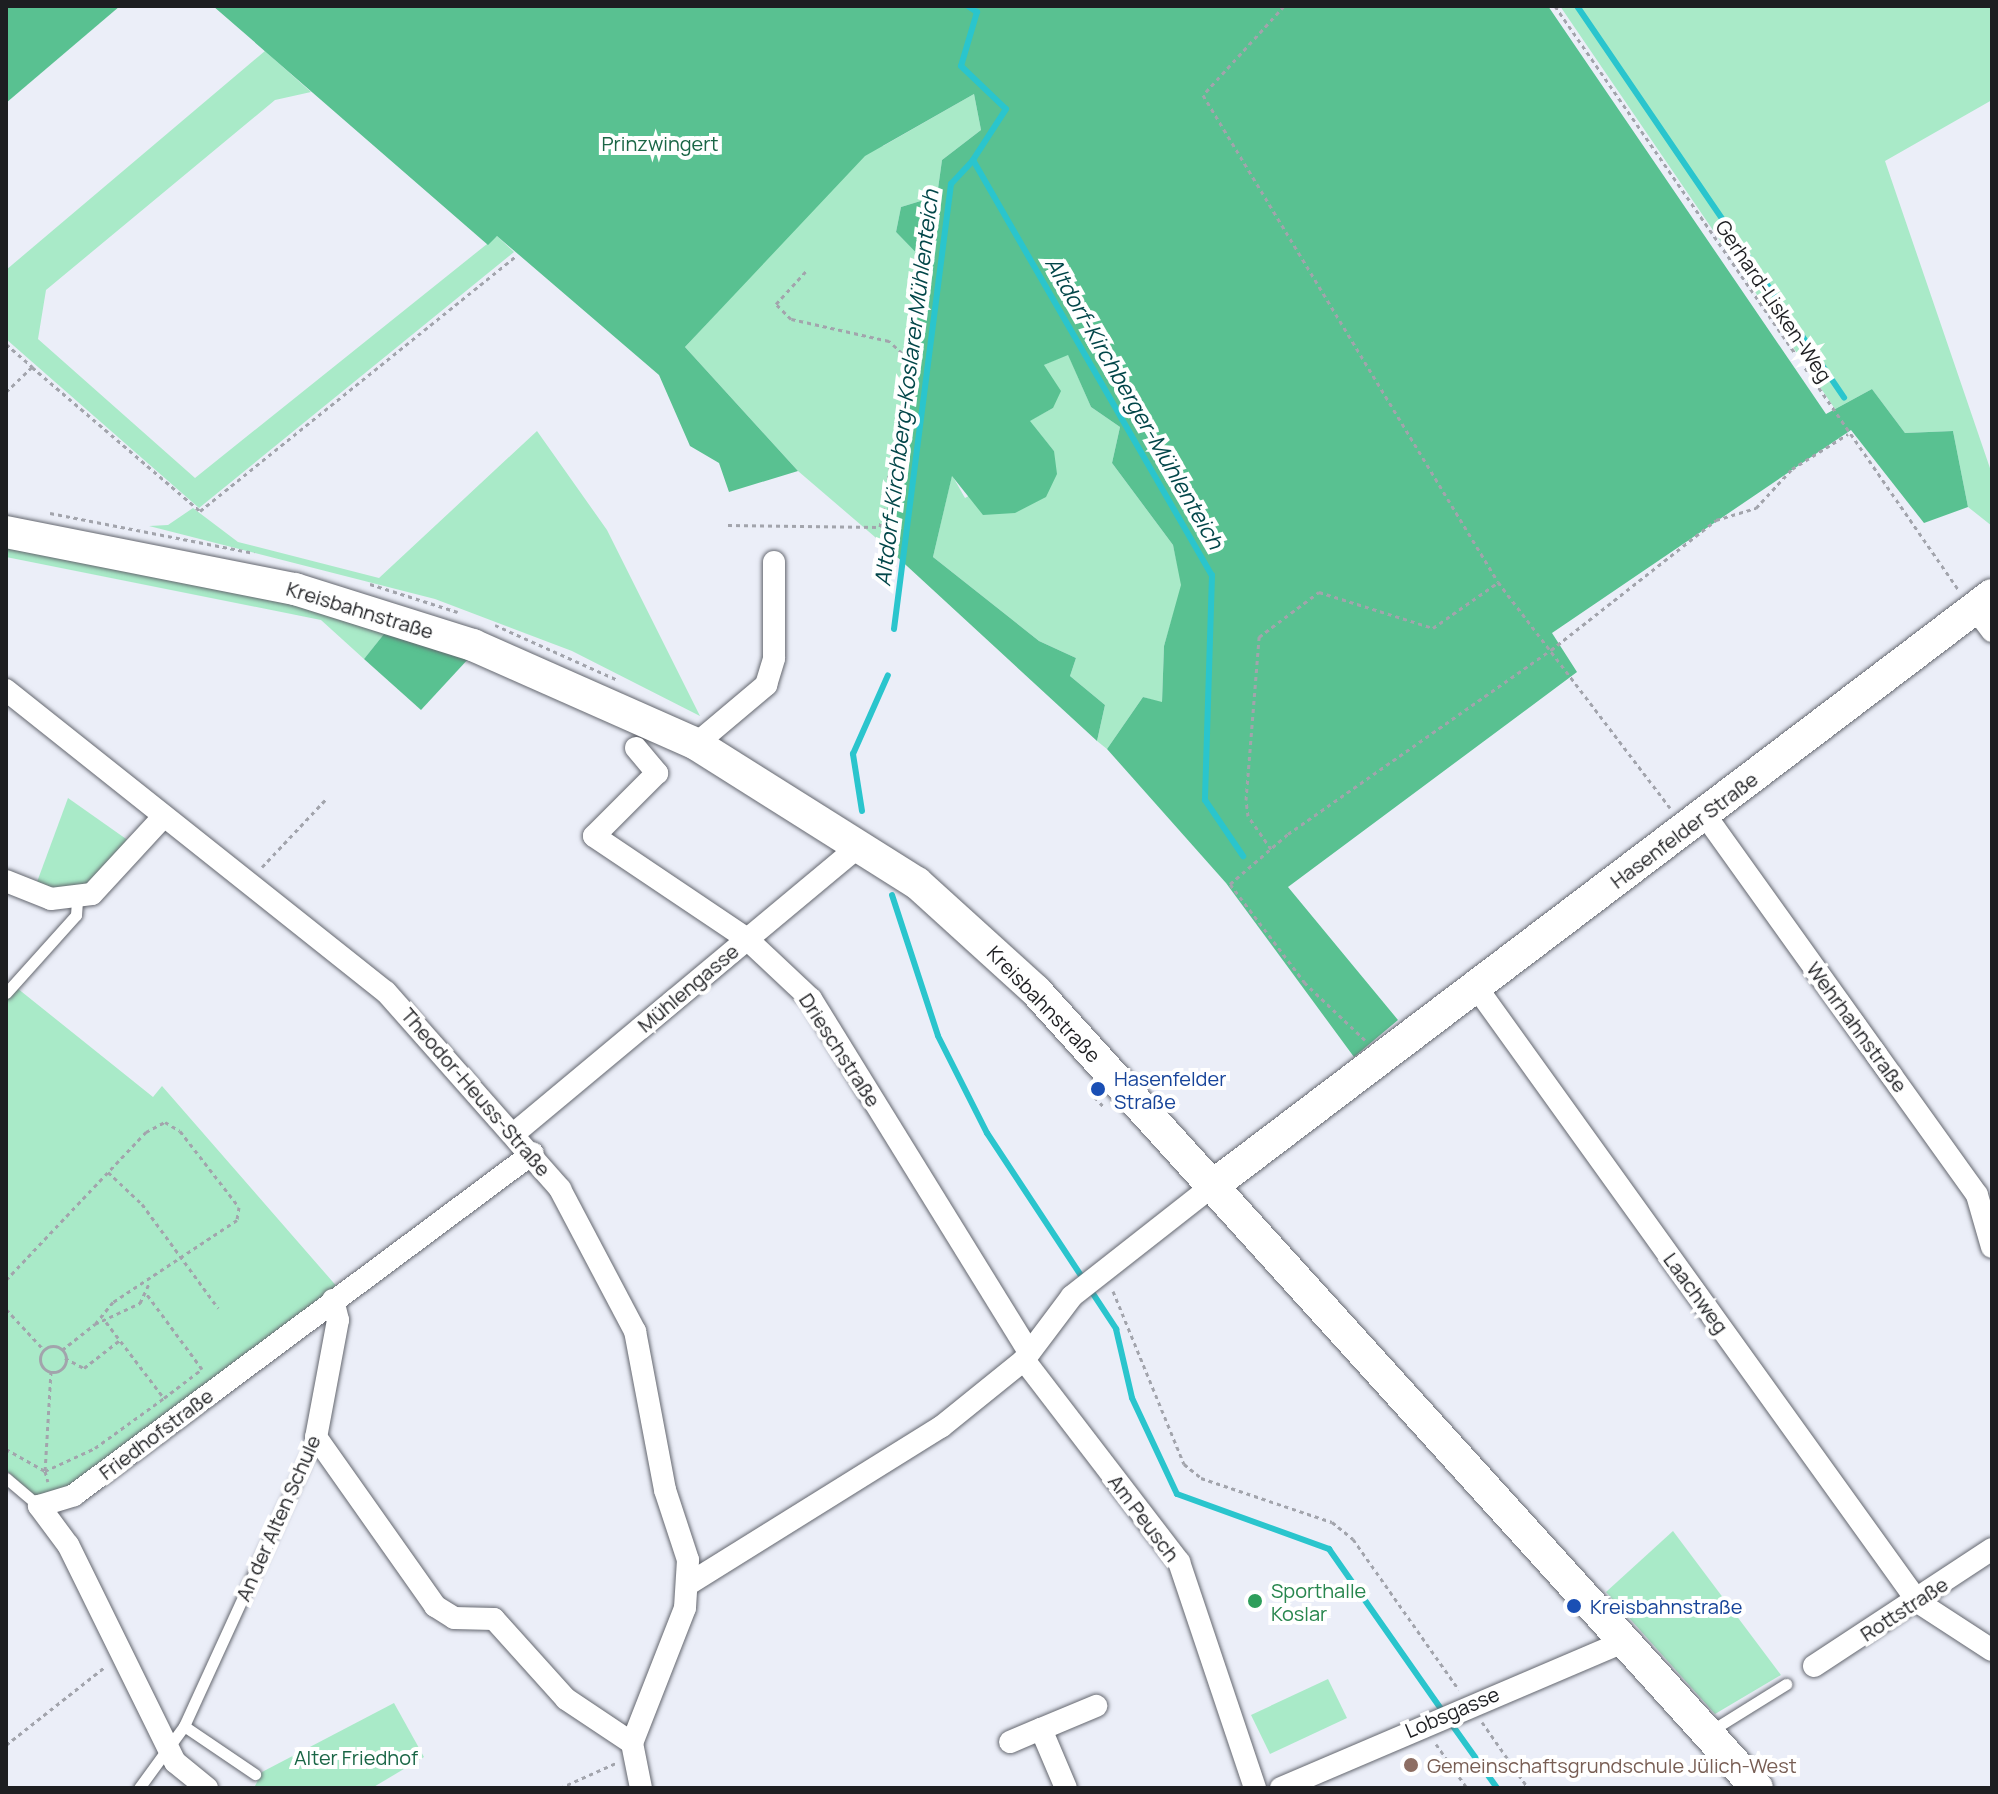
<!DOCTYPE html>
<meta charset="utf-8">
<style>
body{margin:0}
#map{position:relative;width:1998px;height:1794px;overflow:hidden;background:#ebeef8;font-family:Manrope,sans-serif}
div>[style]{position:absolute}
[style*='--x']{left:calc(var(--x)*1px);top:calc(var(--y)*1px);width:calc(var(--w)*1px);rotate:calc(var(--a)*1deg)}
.green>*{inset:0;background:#a9eac8}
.forest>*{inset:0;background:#59c191}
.stream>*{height:6px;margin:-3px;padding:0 3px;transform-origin:3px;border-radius:3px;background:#2ac5cd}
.path>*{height:3px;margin-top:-1.5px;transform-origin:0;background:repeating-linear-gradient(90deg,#a2a4ac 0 4px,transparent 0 8px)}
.path>.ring{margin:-1.5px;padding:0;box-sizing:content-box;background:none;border:3px solid #a2a4ac;border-radius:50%}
.roads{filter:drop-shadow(0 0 2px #64676f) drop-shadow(0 0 2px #64676f)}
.lane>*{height:11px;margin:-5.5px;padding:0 5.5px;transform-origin:5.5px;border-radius:5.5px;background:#fff}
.street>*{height:22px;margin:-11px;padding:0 11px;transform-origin:11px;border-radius:11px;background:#fff}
.secondary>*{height:32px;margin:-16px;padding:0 16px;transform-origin:16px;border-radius:16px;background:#fff}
.dots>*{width:22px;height:22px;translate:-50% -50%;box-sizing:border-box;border:4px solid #fff;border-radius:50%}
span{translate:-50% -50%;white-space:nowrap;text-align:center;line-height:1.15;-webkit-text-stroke:8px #fff;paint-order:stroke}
.park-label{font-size:20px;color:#1a6646}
.street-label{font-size:20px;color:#1d1e21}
.transit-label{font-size:20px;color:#164399}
.left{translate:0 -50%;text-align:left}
.leisure-label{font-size:20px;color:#27864d}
.education-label{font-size:20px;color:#785e54}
.water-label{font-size:22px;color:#024649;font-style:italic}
.frame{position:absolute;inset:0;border:8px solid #1d1e21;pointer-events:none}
</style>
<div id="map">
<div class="green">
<i style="clip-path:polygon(288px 6px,883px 146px,974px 94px,981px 130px,942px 160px,937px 196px,901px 207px,896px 232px,926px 263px,882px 543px,798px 471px,685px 347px,843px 177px)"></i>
<i style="clip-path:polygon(1560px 6px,1992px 6px,1992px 100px,1885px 161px,1992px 474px,1992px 526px,1968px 507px,1953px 431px,1905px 433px,1872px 389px,1835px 409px)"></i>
<i style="clip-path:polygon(265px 51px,311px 92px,275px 100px,46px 290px,38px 339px,195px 478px,497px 236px,514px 252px,199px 508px,6px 339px,6px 270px)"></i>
<i style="clip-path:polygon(1068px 354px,1091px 407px,1120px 427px,1112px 463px,1173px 545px,1182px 585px,1164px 646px,1162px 703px,1143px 697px,1107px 749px,1097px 741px,1105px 705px,1070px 676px,1076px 658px,1039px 641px,933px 557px,952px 475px,965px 498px,1054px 451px,1029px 421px,1053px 408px,1044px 365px)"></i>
<i style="clip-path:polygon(537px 431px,607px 530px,700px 716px,572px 651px,435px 599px,149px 526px,168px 525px,193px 508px,238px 542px,379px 578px)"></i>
<i style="clip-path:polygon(6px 544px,162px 572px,388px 629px,364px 659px,321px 620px,6px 557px)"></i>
<i style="clip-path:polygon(68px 798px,129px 841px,88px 884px,57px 891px,37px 882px)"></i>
<i style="clip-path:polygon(17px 988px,153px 1097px,162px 1086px,339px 1289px,70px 1493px,36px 1497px,6px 1470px,6px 1000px)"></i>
<i style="clip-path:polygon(1673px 1531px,1781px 1675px,1715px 1714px,1606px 1592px)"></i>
<i style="clip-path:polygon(1328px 1679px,1347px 1718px,1270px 1754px,1251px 1715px)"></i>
<i style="clip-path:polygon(394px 1703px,424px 1757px,372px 1788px,254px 1788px,262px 1772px)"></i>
</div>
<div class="forest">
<i style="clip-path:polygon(6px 6px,120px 6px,6px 103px)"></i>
<i style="clip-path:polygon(213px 6px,1548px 6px,1826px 414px,1872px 389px,1905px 433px,1953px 431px,1968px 507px,1924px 523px,1851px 430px,1552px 633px,1577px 672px,1288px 887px,1398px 1020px,1354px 1057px,1226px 883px,1107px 749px,1143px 697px,1162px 702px,1164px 646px,1181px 585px,1173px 545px,1112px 463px,1120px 427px,1091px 407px,1068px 355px,1044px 365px,1061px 391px,1053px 408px,1030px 421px,1054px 451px,1057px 474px,1046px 497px,1015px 513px,983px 515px,952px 476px,933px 557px,1039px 641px,1076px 658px,1070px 676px,1105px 705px,1097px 741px,882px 543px,926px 263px,896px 232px,901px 207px,937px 196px,942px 160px,981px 130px,974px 94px,865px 156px,685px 347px,798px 471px,729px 492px,719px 463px,690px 446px,659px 375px,497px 236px,488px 245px)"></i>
<i style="clip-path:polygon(388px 629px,470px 657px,421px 710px,364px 659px)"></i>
</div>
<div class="stream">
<i style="--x:968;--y:6;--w:11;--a:34"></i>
<i style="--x:977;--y:12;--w:56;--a:106.5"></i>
<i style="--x:961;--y:66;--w:62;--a:43.7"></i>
<i style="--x:1006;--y:109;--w:61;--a:122.9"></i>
<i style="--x:973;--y:160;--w:479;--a:60.1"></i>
<i style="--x:1212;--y:575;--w:225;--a:91.8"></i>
<i style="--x:1205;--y:800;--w:68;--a:55.8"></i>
<i style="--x:1577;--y:6;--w:474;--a:55.7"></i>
<i style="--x:894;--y:629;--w:449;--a:-82.7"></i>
<i style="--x:951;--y:184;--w:33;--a:-47"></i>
<i style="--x:862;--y:811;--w:58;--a:-99"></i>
<i style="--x:853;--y:754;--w:86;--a:-66.1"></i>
<i style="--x:892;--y:895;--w:148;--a:71.9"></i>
<i style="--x:938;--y:1036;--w:109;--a:63.2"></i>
<i style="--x:987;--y:1133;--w:235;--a:56.6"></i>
<i style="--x:1116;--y:1329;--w:71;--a:76.9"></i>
<i style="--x:1132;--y:1398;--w:106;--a:64.9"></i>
<i style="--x:1177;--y:1494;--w:162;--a:19.9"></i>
<i style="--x:1329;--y:1549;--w:200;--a:55"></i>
<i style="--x:1450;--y:1722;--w:81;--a:54.5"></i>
</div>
<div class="path">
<i style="--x:1284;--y:6;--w:120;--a:132.3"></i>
<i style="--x:1203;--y:95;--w:569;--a:58.79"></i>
<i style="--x:1498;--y:582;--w:284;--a:52.7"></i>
<i style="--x:1555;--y:6;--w:709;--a:55.35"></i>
<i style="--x:6;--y:344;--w:35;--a:41"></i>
<i style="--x:6;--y:392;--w:36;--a:-44"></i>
<i style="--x:32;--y:367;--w:221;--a:40.6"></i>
<i style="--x:200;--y:511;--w:405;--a:-38.9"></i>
<i style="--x:50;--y:513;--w:208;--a:11.1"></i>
<i style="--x:728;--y:525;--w:152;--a:0.8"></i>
<i style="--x:880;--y:527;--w:158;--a:-80.2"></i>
<i style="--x:907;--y:371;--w:19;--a:-106"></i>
<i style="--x:902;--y:353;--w:18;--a:-137"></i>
<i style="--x:889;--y:341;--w:100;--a:-167.3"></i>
<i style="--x:791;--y:319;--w:21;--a:-135"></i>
<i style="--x:776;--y:304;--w:46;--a:-47.6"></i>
<i style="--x:370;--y:584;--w:92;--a:17.7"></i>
<i style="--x:495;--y:625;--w:133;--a:24.1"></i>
<i style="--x:1271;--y:849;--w:40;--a:-124.9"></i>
<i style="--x:1248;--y:816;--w:16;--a:-97"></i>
<i style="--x:1246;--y:800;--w:164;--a:-85.4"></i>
<i style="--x:1259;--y:637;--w:75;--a:-36.9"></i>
<i style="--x:1319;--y:592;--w:120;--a:17.5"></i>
<i style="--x:1433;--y:628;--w:78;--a:-35.1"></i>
<i style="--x:262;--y:867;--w:95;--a:-46.7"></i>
<i style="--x:1365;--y:1040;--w:83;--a:-136.5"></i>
<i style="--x:1305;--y:983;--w:124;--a:-127.1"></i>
<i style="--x:1230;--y:884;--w:77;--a:-40.8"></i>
<i style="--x:1288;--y:834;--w:321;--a:-35"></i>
<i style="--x:1551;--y:650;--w:210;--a:-38.2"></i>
<i style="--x:1716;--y:520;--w:42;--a:-16.7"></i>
<i style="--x:1756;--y:508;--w:53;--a:-47.3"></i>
<i style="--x:1792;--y:469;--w:66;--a:-32"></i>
<i style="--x:1089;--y:1091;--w:21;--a:47"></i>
<i style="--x:108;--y:1172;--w:47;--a:43.3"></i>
<i style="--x:142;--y:1204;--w:129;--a:53.8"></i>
<i style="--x:6;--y:1194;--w:31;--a:90"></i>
<i style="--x:6;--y:1280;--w:204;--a:-46.6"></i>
<i style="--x:146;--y:1132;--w:21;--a:-28"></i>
<i style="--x:165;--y:1122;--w:17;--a:31"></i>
<i style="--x:180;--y:1131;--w:96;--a:52.2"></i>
<i style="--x:239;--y:1207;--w:13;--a:99"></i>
<i style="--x:237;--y:1220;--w:149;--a:146.5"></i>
<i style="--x:113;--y:1302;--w:28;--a:129"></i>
<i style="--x:95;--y:1324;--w:50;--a:-25"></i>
<i style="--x:140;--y:1303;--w:21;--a:-65"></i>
<i style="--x:1113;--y:1291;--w:187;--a:67.7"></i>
<i style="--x:1184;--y:1464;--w:22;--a:39"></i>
<i style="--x:1201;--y:1478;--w:138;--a:18.6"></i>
<i style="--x:1332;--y:1522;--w:27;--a:39"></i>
<i style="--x:1353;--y:1539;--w:184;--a:54.9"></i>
<i style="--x:6;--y:1309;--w:56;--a:47.2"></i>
<i style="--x:106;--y:1322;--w:96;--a:52.7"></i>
<i style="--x:164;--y:1398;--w:48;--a:-37.3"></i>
<i style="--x:202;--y:1369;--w:94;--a:-126.4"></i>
<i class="ring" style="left:40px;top:1346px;width:23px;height:23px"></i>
<i style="--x:62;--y:1350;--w:42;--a:-38.2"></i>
<i style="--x:65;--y:1358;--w:21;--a:28"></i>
<i style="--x:84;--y:1368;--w:46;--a:-37.9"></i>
<i style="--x:51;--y:1371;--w:100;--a:93.4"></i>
<i style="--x:45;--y:1471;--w:55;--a:-24.7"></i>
<i style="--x:95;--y:1448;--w:85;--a:-35.9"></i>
<i style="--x:6;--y:1449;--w:45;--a:29.4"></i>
<i style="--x:45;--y:1471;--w:11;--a:75"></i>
<i style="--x:1482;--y:1722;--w:80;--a:55.1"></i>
<i style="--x:1436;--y:1744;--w:54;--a:54.8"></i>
<i style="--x:6;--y:1745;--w:127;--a:-38.3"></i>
<i style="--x:560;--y:1788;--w:61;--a:-24.1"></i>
</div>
<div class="roads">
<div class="lane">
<i style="--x:6;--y:993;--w:105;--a:-48.1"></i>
<i style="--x:76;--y:915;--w:15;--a:-86"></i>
<i style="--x:6;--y:1478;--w:43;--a:40.3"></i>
<i style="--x:184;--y:1726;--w:317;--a:-65.4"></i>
<i style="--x:1709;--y:1732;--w:91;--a:-31.9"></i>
<i style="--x:139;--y:1788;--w:77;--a:-54"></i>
<i style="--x:184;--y:1726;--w:86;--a:34.1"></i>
</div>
<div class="street">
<i style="--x:1974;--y:607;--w:30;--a:53"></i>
<i style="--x:6;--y:690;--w:485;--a:38.5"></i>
<i style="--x:386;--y:992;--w:263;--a:48.5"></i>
<i style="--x:560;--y:1189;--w:161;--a:62.2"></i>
<i style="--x:635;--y:1331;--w:162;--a:79.3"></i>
<i style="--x:665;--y:1490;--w:74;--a:71.8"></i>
<i style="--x:688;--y:1560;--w:48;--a:93.6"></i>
<i style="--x:685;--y:1608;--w:145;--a:111.4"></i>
<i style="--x:632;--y:1743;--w:46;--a:78.7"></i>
<i style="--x:696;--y:744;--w:92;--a:-40.1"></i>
<i style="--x:766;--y:685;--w:28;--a:-73"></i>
<i style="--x:774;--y:658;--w:96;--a:-90"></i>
<i style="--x:636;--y:748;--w:33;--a:50"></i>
<i style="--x:657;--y:773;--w:89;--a:135"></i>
<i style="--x:594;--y:836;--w:183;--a:33.9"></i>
<i style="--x:746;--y:938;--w:89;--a:43.2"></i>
<i style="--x:811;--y:999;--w:415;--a:58.3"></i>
<i style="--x:1705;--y:815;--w:467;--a:54.4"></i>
<i style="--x:1977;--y:1195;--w:54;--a:73.9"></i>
<i style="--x:6;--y:881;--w:48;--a:21.8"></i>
<i style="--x:51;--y:899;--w:41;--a:-7"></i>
<i style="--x:92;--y:894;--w:106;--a:-47.3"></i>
<i style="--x:1474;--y:984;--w:761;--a:54.3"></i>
<i style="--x:1918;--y:1602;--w:88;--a:33"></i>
<i style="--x:516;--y:1132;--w:449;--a:-39.8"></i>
<i style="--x:333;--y:1300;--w:21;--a:76"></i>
<i style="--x:338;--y:1320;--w:119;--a:100.6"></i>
<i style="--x:316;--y:1437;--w:207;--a:54.8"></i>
<i style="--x:435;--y:1606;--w:22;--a:32"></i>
<i style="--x:454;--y:1618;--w:40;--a:1.4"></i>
<i style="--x:494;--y:1619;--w:108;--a:48"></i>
<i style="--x:566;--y:1699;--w:79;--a:33.7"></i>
<i style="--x:1024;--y:1360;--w:255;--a:52.5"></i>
<i style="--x:1179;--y:1562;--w:238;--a:71.4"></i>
<i style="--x:690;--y:1583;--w:296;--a:-31.9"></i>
<i style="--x:941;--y:1427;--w:107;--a:-38.9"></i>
<i style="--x:1024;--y:1360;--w:80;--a:-53.1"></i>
<i style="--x:1072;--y:1296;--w:177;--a:-38.1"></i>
<i style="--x:1814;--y:1666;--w:213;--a:-33.3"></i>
<i style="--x:1010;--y:1742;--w:34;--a:-23"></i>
<i style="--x:207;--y:1788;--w:41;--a:-140.9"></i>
<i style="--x:175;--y:1762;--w:242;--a:-116.2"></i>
<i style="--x:68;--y:1545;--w:49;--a:-126.6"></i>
<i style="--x:39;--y:1506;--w:37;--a:-17"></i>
<i style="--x:74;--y:1495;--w:572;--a:-36.69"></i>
<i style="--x:1066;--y:1788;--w:64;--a:-113"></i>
<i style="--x:1041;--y:1729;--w:60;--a:-22.7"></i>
<i style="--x:1281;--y:1788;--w:374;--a:-23.1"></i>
</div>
<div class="secondary">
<i style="--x:6;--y:532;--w:295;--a:11.2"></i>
<i style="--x:295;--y:589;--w:187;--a:17.5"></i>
<i style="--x:473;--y:645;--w:244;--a:23.9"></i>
<i style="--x:696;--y:744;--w:261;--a:32.2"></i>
<i style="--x:917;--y:883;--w:159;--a:42.2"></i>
<i style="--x:1035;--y:990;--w:1076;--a:47.86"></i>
<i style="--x:1211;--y:1187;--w:980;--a:-37.16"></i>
</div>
</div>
<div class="dots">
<i style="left:1098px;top:1089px;background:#1a4fb4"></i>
<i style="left:1255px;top:1601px;background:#2e9e5b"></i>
<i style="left:1574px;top:1606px;background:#1a4fb4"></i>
<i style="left:1411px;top:1765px;background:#8d6e63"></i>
</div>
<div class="park-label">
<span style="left:660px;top:143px">Prinzwingert</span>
<span style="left:356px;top:1757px">Alter Friedhof</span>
</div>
<div class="street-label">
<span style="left:1774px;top:301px;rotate:56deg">Gerhard-Lisken-Weg</span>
<span style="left:360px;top:610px;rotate:17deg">Kreisbahnstraße</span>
<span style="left:1684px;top:830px;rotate:-37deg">Hasenfelder Straße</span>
<span style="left:688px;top:988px;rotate:-40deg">Mühlengasse</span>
<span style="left:1044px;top:1004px;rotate:46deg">Kreisbahnstraße</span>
<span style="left:1857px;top:1027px;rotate:54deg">Wehrhahnstraße</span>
<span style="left:840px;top:1050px;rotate:57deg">Drieschstraße</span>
<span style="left:476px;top:1092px;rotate:49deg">Theodor-Heuss-Straße</span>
<span style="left:1696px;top:1293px;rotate:54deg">Laachweg</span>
<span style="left:156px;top:1434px;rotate:-37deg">Friedhofstraße</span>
<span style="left:278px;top:1518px;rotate:-66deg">An der Alten Schule</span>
<span style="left:1144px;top:1518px;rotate:53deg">Am Peusch</span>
<span style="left:1904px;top:1609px;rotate:-33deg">Rottstraße</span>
<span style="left:1452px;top:1712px;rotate:-23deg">Lobsgasse</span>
</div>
<div class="transit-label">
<span class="left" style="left:1114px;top:1090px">Hasenfelder<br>Straße</span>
<span class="left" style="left:1590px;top:1606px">Kreisbahnstraße</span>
</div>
<div class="leisure-label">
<span class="left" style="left:1271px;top:1602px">Sporthalle<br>Koslar</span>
</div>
<div class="education-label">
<span class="left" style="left:1427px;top:1765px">Gemeinschaftsgrundschule Jülich-West</span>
</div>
<div class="water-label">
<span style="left:907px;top:388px;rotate:-83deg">Altdorf-Kirchberg-Koslarer Mühlenteich</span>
<span style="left:1134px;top:403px;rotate:60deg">Altdorf-Kirchberger-Mühlenteich</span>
</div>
<div class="frame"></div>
</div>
